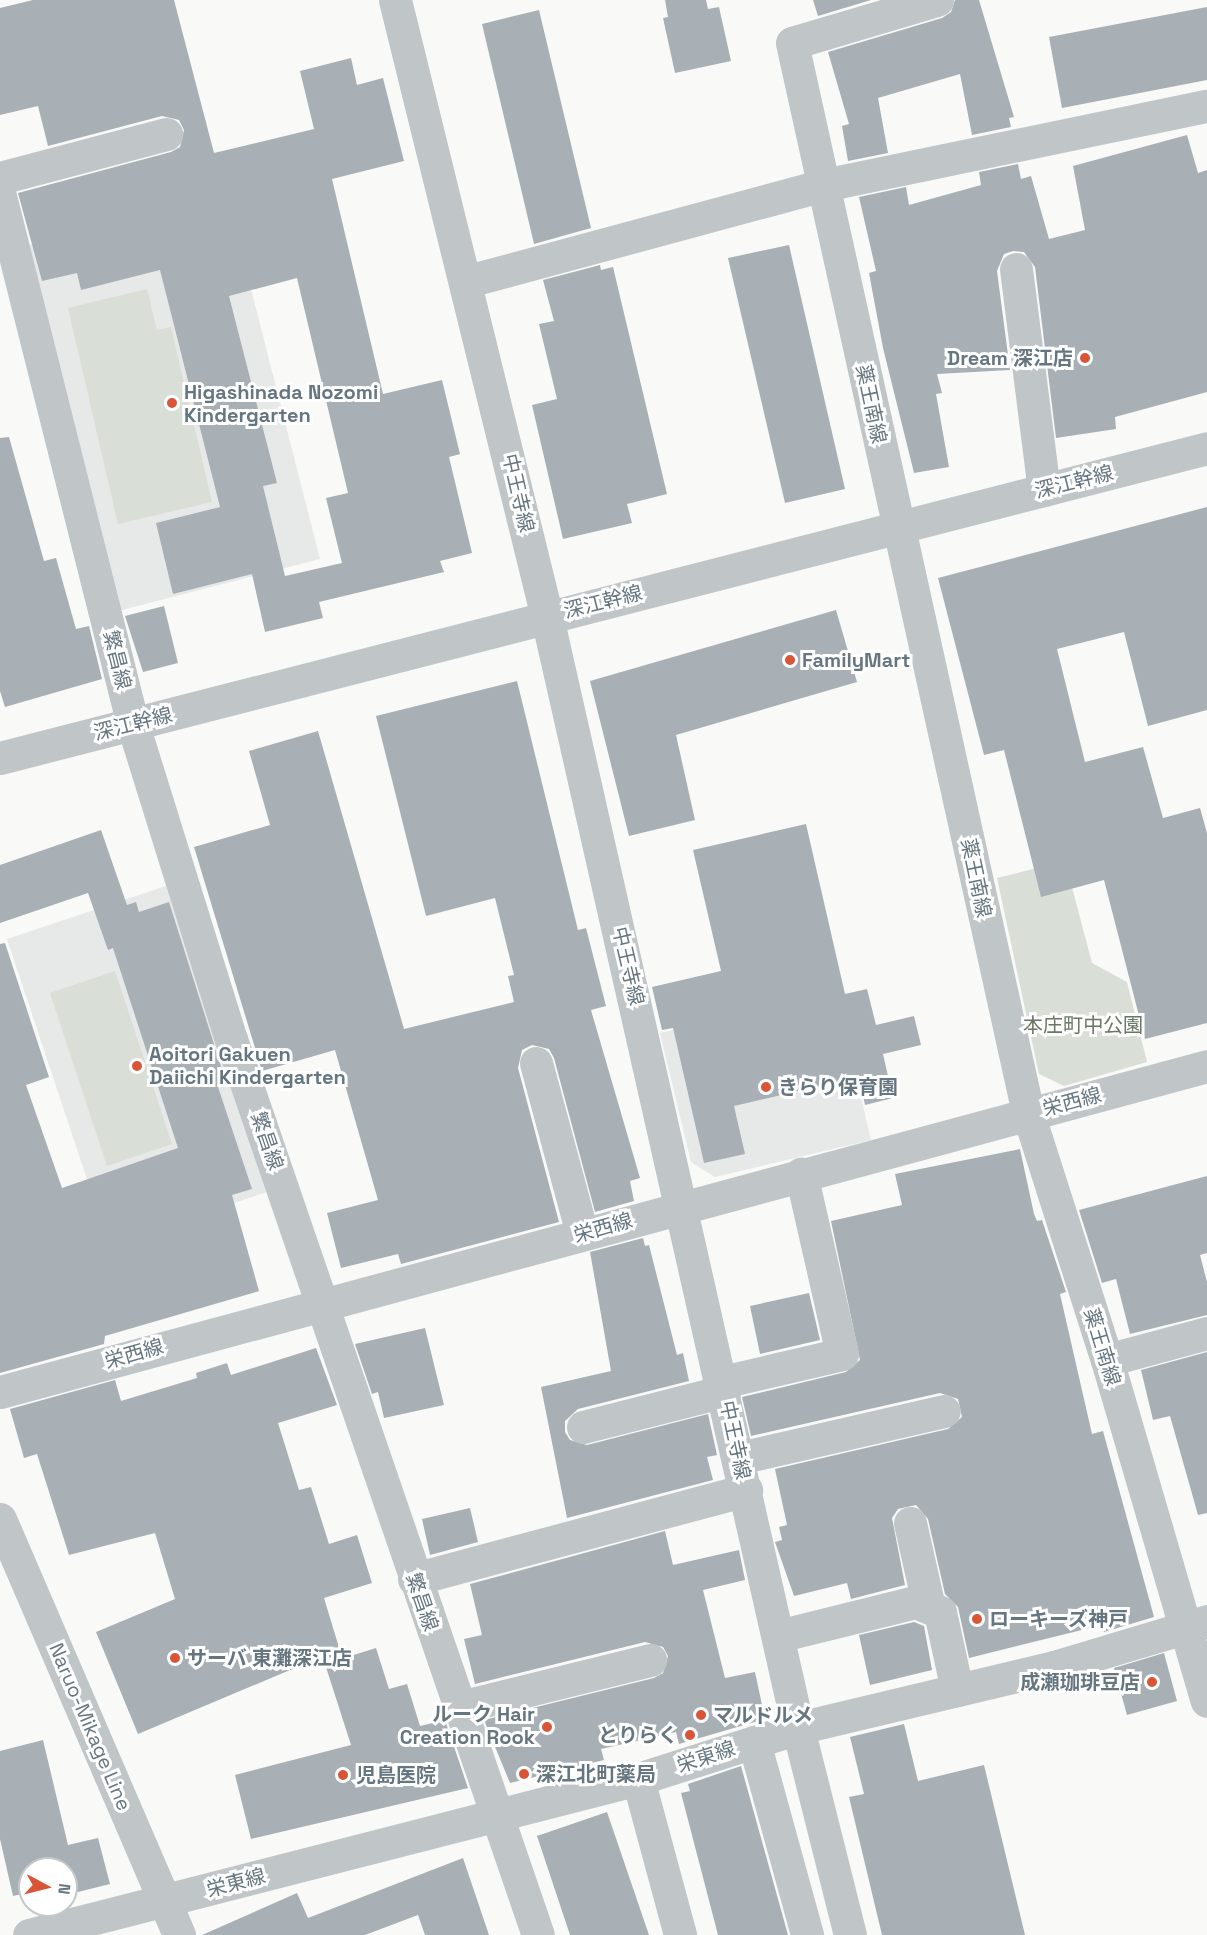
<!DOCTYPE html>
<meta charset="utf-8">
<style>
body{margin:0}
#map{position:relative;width:1207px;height:1935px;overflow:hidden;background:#f9f9f7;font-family:"Space Grotesk","Noto Sans JP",sans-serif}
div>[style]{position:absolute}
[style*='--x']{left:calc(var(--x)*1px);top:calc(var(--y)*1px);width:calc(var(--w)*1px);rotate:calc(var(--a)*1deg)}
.built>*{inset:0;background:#e7e8e8}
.green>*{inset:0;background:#d9ded6}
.building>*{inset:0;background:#a8b0b6}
.minor>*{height:33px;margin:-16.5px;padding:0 16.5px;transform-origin:16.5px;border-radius:16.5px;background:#c0c5c8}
.dots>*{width:16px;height:16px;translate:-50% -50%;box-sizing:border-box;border:3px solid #fff;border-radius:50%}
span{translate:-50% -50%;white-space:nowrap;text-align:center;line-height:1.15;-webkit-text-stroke:6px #fff;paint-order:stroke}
.poi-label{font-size:20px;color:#667680;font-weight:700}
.right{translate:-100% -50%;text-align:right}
.left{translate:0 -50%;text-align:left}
.street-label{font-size:20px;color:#667680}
.park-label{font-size:20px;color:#687864}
.north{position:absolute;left:18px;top:1857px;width:60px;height:60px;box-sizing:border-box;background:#fff;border:2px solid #c2c8cc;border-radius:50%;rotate:97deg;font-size:16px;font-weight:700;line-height:24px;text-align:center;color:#667680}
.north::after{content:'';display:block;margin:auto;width:21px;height:27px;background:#d95536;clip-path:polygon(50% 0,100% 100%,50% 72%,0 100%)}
</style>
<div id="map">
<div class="built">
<i style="clip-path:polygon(227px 195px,320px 559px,118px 611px,25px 246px)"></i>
<i style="clip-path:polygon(166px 886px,267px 1192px,109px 1245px,7px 939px)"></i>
<i style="clip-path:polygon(836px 992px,871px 1140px,715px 1177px,691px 1162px,660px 1033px)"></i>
</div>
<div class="green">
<i style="clip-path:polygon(147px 289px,157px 330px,171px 327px,212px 502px,118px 524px,68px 308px)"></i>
<i style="clip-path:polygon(1065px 861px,1092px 963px,1127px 982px,1147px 1062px,1064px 1086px,1039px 1074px,997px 878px)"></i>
<i style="clip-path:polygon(115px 971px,172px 1144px,107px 1166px,50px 993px)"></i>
</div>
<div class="building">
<i style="clip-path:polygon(evenodd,33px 0,174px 0,214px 153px,314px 129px,300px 71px,351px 58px,357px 85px,383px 78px,404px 161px,332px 179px,383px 394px,442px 380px,460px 454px,449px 457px,472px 553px,440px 561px,444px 572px,319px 602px,323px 618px,265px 632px,252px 574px,173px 594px,156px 523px,220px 507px,160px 270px,81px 290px,77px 273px,42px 281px,18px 193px,171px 152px,180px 147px,184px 130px,179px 120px,162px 116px,48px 146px,38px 106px,0 115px,0 8px,33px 0,297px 278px,348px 493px,326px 498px,342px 563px,285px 576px,263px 486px,277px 483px,229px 296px,297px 278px)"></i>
<i style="clip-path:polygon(665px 0,706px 0,708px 9px,719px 7px,731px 61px,675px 73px,663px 18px,668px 17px)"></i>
<i style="clip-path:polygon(813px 0,871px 0,818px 16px)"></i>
<i style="clip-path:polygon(955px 0,979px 0,1014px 117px,1009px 118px,1011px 127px,972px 135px,960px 74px,878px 98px,888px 153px,848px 161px,842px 126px,849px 124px,828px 52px,942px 18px,951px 12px)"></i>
<i style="clip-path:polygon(1207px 7px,1207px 80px,1062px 108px,1049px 37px)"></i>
<i style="clip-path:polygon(539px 10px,591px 228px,534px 244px,482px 24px)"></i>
<i style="clip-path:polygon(1187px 135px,1198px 173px,1207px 170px,1207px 392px,1115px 417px,1116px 429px,1056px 438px,1035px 267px,1024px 252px,1013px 251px,1004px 254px,997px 271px,1010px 370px,937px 374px,942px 393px,936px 394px,949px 467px,914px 473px,883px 348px,869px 273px,876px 271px,859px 197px,906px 187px,909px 205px,981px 185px,979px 172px,1018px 164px,1021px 179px,1031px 176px,1049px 239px,1085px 230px,1073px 166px)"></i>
<i style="clip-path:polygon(789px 245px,845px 489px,785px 503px,728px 258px)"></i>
<i style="clip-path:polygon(600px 265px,601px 270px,613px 267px,667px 494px,627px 504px,632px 523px,563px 539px,532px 405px,557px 399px,539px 324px,554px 321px,543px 280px)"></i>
<i style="clip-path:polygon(9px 437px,44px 561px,56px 558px,76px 629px,89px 626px,102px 679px,5px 707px,0 691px,0 438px)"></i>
<i style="clip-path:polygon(1207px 507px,1207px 710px,1148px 726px,1124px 632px,1057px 649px,1085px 762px,1143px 747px,1163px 818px,1200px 808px,1207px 833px,1207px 1023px,1145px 1039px,1104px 880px,1041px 897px,1004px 750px,984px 755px,938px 578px)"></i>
<i style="clip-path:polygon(164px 606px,178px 663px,143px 672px,125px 616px)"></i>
<i style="clip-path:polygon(836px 610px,857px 682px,676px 735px,695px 820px,629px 836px,590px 681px)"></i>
<i style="clip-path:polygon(517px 681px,578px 930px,586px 928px,606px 1006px,591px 1010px,640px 1178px,630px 1181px,634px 1201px,595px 1212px,554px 1058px,549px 1049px,532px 1045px,522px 1050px,518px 1068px,559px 1222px,401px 1264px,398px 1254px,341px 1268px,327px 1213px,378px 1200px,335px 1050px,262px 1071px,194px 847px,270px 825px,249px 751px,318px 731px,404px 1029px,514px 1002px,508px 976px,514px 975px,495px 898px,426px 916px,376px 716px)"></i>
<i style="clip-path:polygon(806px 824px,845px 994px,867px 989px,876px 1025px,914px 1016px,921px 1045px,883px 1054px,893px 1098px,865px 1105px,859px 1077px,734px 1106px,745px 1154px,704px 1163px,673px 1028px,662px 1030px,652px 987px,721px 971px,693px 850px)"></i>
<i style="clip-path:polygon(101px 830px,127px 905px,136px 902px,139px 912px,169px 902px,226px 1082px,217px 1084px,252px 1189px,232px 1195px,259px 1291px,105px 1336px,104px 1344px,0 1373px,0 944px,5px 943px,49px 1077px,26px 1085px,62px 1188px,178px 1148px,113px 948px,108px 950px,88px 893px,0 923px,0 865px)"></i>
<i style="clip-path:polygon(1020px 1149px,1034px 1214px,1037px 1221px,1042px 1220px,1066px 1292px,1060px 1294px,1092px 1434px,1103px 1431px,1154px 1617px,1104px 1632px,1102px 1625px,969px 1658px,958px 1607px,945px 1594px,928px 1519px,916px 1505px,898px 1509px,892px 1518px,905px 1585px,851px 1599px,847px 1583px,794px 1596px,775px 1542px,782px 1540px,779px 1527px,787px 1525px,775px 1469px,948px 1429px,962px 1417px,958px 1399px,940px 1393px,751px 1436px,742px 1397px,846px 1372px,860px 1360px,831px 1221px,902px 1205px,895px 1174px)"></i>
<i style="clip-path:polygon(1207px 1176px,1207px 1253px,1200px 1255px,1207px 1282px,1207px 1315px,1130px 1334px,1116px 1279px,1102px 1283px,1079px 1210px)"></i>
<i style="clip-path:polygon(643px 1238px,645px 1246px,649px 1245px,677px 1355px,683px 1353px,689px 1381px,578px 1409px,565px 1421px,565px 1432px,570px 1440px,587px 1445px,708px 1414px,717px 1455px,707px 1457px,713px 1480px,567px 1518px,541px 1387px,611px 1371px,590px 1252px)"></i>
<i style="clip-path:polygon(809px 1293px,820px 1340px,760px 1354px,750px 1306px)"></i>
<i style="clip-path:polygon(425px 1328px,444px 1405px,384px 1418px,378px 1392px,372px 1394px,355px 1344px)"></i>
<i style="clip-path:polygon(316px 1348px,337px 1405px,278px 1423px,299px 1490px,311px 1487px,329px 1544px,357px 1535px,372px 1583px,324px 1598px,341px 1654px,290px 1670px,138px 1734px,96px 1632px,175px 1599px,155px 1533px,69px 1555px,37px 1454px,24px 1458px,10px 1409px,115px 1380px,121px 1401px,197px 1378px,196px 1373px,227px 1363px,231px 1375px)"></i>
<i style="clip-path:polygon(1207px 1352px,1207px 1513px,1198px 1515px,1170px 1416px,1153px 1420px,1141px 1370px)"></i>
<i style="clip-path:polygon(470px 1508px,478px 1542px,430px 1555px,422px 1519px)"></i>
<i style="clip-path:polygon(665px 1531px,673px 1565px,739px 1550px,745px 1580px,703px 1590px,725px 1678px,755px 1672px,765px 1719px,679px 1744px,676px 1732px,601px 1749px,604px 1760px,510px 1783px,484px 1720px,654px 1678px,663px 1673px,668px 1656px,663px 1647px,645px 1642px,475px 1684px,464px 1639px,482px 1635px,470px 1584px)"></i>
<i style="clip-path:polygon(914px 1622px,924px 1626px,932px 1670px,870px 1685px,859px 1635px)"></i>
<i style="clip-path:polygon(376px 1648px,389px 1689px,407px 1684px,420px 1726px,445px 1720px,468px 1788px,251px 1839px,235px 1775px,351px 1745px,325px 1664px)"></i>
<i style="clip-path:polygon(1164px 1653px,1177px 1701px,1127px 1715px,1114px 1668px)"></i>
<i style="clip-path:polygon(904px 1724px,918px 1781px,984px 1765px,1025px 1935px,882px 1935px,849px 1797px,864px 1794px,850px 1737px)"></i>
<i style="clip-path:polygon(43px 1740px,68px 1845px,98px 1838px,110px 1884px,66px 1895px,66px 1869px,30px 1869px,30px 1892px,13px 1896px,0 1839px,0 1751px)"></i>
<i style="clip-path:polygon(741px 1766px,788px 1935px,718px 1935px,681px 1793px,690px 1791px,688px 1784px)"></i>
<i style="clip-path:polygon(607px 1812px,649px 1935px,570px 1935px,537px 1836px)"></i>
<i style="clip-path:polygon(463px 1858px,489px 1935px,425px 1935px,418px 1915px,365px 1935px,202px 1935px,297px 1893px,308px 1918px)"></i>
</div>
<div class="minor">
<i style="--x:395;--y:0;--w:635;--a:76.16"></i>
<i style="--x:547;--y:617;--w:1139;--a:77.27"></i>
<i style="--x:798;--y:1728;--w:213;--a:75.9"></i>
<i style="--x:937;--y:0;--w:151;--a:163.5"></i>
<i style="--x:792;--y:43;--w:1096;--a:77.56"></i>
<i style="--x:1028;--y:1113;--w:259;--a:72.3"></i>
<i style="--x:1107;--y:1360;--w:355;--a:73.7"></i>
<i style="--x:0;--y:178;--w:172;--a:-14.8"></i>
<i style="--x:0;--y:196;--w:545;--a:75.89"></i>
<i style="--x:133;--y:725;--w:329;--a:72.7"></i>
<i style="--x:231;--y:1039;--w:947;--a:71.09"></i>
<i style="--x:1016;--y:269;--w:223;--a:82.8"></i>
<i style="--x:468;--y:281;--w:369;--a:-15.1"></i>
<i style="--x:824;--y:185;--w:391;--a:-11.7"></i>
<i style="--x:0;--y:758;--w:1246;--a:-14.4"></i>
<i style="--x:536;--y:1063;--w:177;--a:74.9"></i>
<i style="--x:1107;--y:1360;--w:104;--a:-15.1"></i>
<i style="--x:722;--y:1382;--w:123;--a:-13.1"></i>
<i style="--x:842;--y:1354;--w:185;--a:-102.8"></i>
<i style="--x:0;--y:1392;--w:1250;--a:-15.11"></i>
<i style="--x:583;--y:1427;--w:146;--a:-14.3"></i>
<i style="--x:739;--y:1458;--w:210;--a:-12.9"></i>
<i style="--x:0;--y:1519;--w:453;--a:66.7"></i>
<i style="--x:910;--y:1523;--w:86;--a:77.3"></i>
<i style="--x:414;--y:1579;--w:344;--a:-15"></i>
<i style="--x:778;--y:1636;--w:141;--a:-13.9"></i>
<i style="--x:915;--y:1602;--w:27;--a:22"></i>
<i style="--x:940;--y:1612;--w:80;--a:77.7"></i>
<i style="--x:460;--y:1707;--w:196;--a:-13.9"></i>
<i style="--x:754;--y:1742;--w:200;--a:74.6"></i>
<i style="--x:638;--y:1779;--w:162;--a:74.9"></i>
<i style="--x:29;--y:1935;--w:629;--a:-14.37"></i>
<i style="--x:638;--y:1779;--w:168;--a:-17.7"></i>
<i style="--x:798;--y:1728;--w:263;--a:-13.4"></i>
<i style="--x:1054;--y:1667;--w:160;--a:-16.7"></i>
</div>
<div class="dots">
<i style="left:1085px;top:358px;background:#d95536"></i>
<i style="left:172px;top:403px;background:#d95536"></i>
<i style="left:790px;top:660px;background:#d95536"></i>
<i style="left:137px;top:1066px;background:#d95536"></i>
<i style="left:766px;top:1087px;background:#d95536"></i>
<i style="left:977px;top:1619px;background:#d95536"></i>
<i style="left:175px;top:1658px;background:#d95536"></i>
<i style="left:1152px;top:1682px;background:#d95536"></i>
<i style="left:701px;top:1715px;background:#d95536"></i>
<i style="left:547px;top:1727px;background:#d95536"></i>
<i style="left:690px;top:1735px;background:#d95536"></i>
<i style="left:524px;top:1774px;background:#d95536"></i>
<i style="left:343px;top:1775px;background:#d95536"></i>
</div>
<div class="poi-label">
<span class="right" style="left:1073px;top:358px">Dream 深江店</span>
<span class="left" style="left:184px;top:404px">Higashinada Nozomi<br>Kindergarten</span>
<span class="left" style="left:802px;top:660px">FamilyMart</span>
<span class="left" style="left:149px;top:1066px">Aoitori Gakuen<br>Daiichi Kindergarten</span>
<span class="left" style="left:778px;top:1087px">きらり保育園</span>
<span class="left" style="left:989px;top:1619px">ローキーズ神戸</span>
<span class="left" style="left:187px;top:1658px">サーバ 東灘深江店</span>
<span class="right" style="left:1140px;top:1682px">成瀬珈琲豆店</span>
<span class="right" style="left:535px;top:1726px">ルーク Hair<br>Creation Rook</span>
<span class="left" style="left:713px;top:1715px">マルドルメ</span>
<span class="right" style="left:678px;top:1735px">とりらく</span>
<span class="left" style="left:536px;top:1774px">深江北町薬局</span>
<span class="left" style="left:356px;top:1775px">児島医院</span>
</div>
<div class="street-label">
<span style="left:871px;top:404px;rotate:78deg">薬王南線</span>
<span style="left:1074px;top:482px;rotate:-14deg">深江幹線</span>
<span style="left:518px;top:493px;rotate:77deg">中王寺線</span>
<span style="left:603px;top:602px;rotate:-14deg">深江幹線</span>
<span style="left:117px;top:660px;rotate:76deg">繁昌線</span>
<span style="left:133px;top:724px;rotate:-14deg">深江幹線</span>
<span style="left:976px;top:878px;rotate:78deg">薬王南線</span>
<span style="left:628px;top:966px;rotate:77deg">中王寺線</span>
<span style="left:1072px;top:1102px;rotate:-15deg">栄西線</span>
<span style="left:267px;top:1141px;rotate:71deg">繁昌線</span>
<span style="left:603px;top:1228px;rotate:-16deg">栄西線</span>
<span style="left:1102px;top:1347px;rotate:73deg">薬王南線</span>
<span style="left:134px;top:1354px;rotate:-16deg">栄西線</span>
<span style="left:735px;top:1440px;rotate:78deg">中王寺線</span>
<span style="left:422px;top:1602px;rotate:71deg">繁昌線</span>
<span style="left:90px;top:1727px;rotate:67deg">Naruo-Mikage Line</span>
<span style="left:706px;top:1757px;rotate:-18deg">栄東線</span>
<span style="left:236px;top:1883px;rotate:-15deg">栄東線</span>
</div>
<div class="park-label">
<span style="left:1083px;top:1025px">本庄町中公園</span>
</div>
<div class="north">N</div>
</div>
